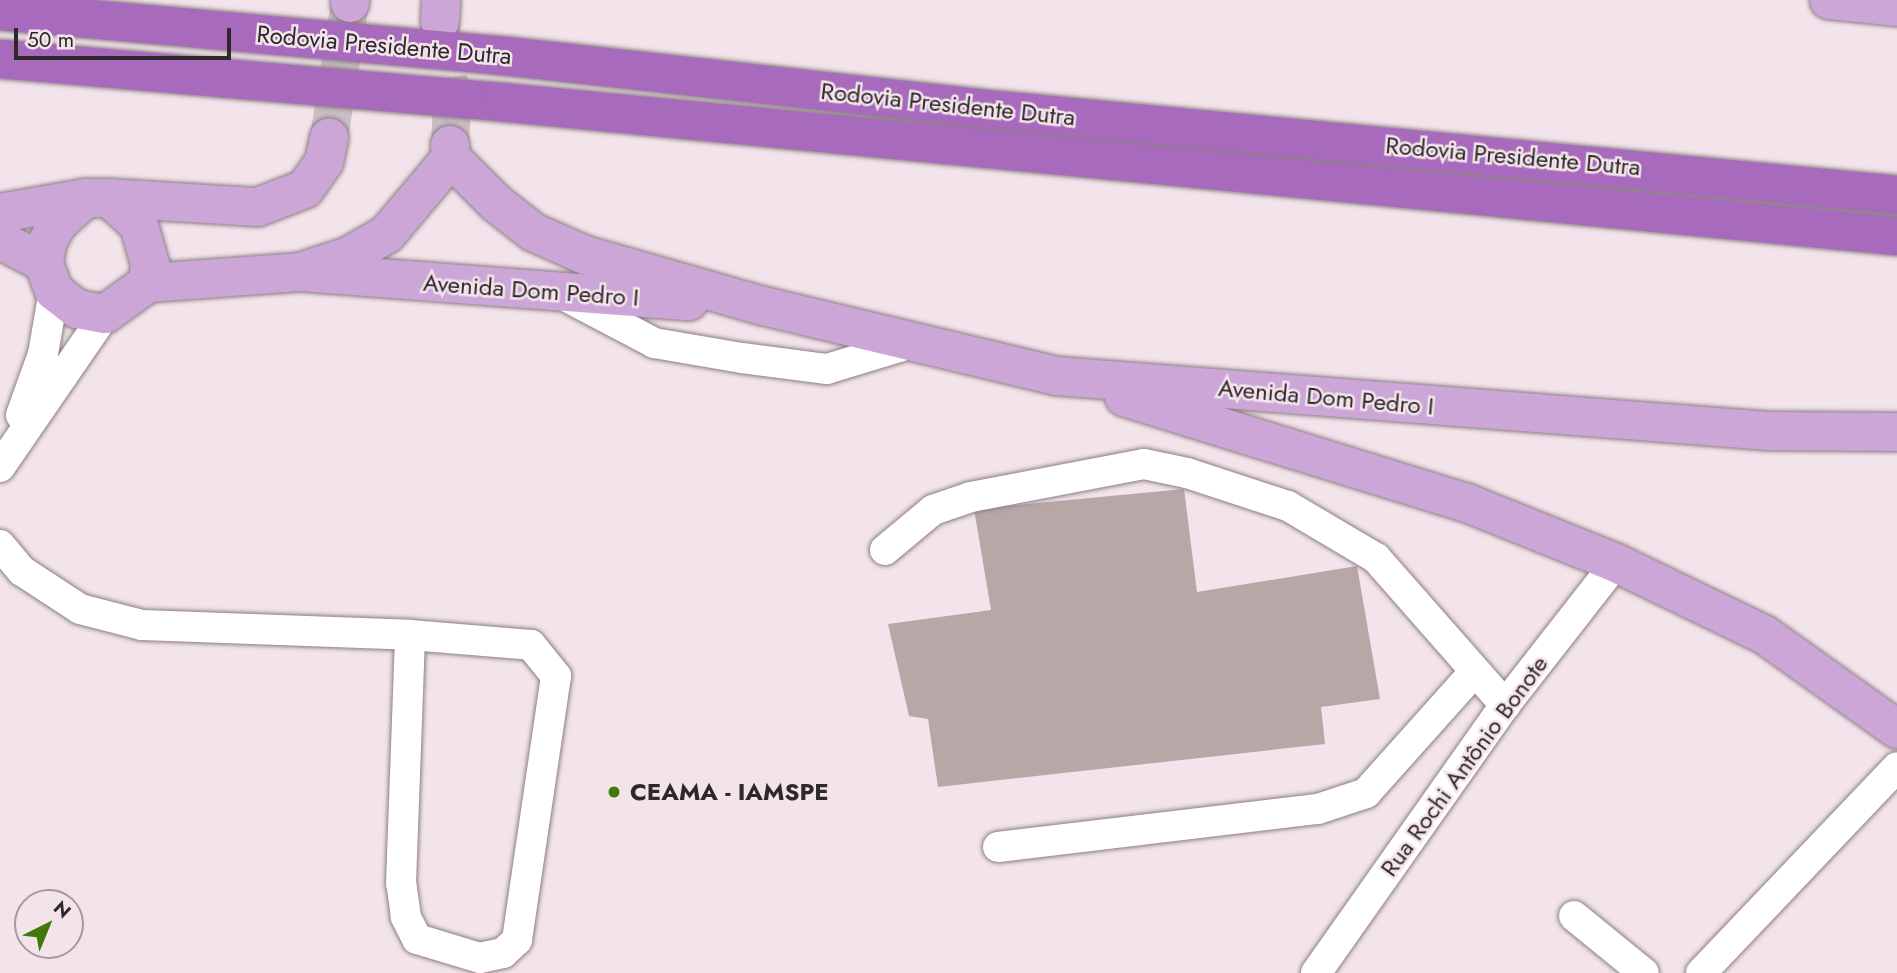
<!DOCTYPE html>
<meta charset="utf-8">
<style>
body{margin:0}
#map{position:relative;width:1897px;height:973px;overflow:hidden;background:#f3e4eb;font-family:Jost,sans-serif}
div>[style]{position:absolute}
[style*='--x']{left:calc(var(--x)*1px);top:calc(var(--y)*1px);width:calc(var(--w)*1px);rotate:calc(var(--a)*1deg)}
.building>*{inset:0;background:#b8a7a7}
.major-tunnel>*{height:38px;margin-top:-19px;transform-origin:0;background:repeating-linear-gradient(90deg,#ccbec5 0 38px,transparent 0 57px)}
.roads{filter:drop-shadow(0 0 2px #8b7e84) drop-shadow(0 0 2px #8b7e84)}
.minor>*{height:30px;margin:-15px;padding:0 15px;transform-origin:15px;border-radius:15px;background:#fff}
.major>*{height:38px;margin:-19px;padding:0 19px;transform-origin:19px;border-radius:19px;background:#cba6d7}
.highway>*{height:38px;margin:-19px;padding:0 19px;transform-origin:19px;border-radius:19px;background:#a86abc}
.dots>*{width:19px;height:19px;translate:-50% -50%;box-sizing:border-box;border:4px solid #f3e4eb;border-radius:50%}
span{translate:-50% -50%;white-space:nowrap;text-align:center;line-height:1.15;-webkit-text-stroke:5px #f3e4eb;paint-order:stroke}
.street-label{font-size:24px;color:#2e282b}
.poi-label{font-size:24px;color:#2e282b;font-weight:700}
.left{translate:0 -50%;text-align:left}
.north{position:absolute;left:14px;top:889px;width:70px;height:70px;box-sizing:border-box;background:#f3e4eb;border:2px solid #a4999e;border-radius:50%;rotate:43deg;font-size:19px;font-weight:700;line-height:28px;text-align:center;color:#2e282b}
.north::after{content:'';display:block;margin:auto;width:24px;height:32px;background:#417809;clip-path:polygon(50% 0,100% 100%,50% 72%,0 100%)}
.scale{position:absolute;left:14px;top:28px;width:217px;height:32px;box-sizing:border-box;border:4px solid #2e282b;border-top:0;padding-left:9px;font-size:21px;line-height:24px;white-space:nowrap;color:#2e282b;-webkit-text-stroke:5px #f3e4eb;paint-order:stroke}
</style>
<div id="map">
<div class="building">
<i style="clip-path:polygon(1184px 489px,1197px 592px,1357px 566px,1380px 699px,1321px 707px,1325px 744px,938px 787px,928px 719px,909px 716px,888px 624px,991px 610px,974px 509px)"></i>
</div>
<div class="major-tunnel">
<i style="--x:440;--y:21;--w:83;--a:81.7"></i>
<i style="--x:452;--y:103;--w:42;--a:92.7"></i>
<i style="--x:329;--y:138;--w:131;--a:-81.2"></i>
</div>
<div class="roads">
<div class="minor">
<i style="--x:565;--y:296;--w:101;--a:27.8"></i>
<i style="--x:654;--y:343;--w:89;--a:9.7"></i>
<i style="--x:742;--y:358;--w:86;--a:7.4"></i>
<i style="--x:827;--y:369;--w:86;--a:-17"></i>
<i style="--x:21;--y:415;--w:65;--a:-70.2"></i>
<i style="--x:43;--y:354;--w:64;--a:-80.1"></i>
<i style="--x:0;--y:467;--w:186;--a:-55.5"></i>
<i style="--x:0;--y:545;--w:34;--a:50"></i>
<i style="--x:22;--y:571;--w:69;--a:33.2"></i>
<i style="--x:80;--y:609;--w:64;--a:14.5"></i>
<i style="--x:142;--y:625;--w:268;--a:2.1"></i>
<i style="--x:410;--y:635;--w:121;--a:4.7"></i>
<i style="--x:531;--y:645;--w:40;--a:51"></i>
<i style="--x:556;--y:676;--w:267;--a:98.4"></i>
<i style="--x:517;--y:940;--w:19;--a:137"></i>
<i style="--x:503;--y:953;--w:24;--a:168"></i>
<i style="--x:480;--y:958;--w:66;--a:-163.2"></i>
<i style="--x:417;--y:939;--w:25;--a:-117"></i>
<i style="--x:406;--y:917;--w:34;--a:-98"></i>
<i style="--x:401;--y:883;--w:248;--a:-87.9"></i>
<i style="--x:885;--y:550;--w:62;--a:-39.8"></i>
<i style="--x:933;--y:510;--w:40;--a:-18.9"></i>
<i style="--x:971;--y:497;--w:176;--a:-10.8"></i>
<i style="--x:1144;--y:464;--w:44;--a:11.8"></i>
<i style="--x:1187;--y:473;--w:106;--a:18.1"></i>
<i style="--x:1288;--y:506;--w:102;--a:30.6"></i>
<i style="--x:1376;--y:558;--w:196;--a:48.7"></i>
<i style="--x:998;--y:847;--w:322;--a:-6.8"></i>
<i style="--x:1318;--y:809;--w:51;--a:-18.4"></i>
<i style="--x:1366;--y:793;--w:162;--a:-48.2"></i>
<i style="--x:1574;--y:916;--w:90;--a:39.2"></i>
<i style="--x:1316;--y:973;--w:328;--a:-54.8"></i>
<i style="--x:1505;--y:705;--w:180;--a:-52"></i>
<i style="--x:1701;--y:973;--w:284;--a:-46.4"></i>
</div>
<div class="major">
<i style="--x:1829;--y:0;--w:68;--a:5.9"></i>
<i style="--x:350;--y:3;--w:3;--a:-90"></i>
<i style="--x:440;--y:21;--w:21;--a:-87"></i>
<i style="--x:450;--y:145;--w:13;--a:86"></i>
<i style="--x:451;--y:158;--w:64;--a:45"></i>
<i style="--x:496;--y:203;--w:47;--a:38.1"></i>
<i style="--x:533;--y:232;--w:57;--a:23.9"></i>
<i style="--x:585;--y:255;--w:185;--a:16"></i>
<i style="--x:763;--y:306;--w:301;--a:13.4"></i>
<i style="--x:1056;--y:376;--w:715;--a:4.41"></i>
<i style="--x:1769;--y:431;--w:128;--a:0.4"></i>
<i style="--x:86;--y:198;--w:23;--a:0"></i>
<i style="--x:109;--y:198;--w:40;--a:42"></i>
<i style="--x:139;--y:225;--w:41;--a:74.2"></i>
<i style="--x:150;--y:264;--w:19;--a:96"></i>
<i style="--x:148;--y:283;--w:53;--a:144.2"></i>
<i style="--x:105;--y:314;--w:28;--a:-170"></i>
<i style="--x:77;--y:309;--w:29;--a:-142"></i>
<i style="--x:54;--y:291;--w:30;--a:-110"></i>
<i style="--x:44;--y:263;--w:20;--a:-81"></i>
<i style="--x:47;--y:243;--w:21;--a:-62"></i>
<i style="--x:57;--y:224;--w:39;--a:-42"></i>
<i style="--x:109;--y:198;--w:149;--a:3.5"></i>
<i style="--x:258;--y:207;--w:50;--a:-21"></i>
<i style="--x:305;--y:189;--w:33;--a:-55"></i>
<i style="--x:324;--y:162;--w:25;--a:-78"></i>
<i style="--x:0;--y:213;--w:87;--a:-9.9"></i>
<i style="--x:0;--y:240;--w:50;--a:27.6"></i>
<i style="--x:300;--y:272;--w:390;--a:4.3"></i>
<i style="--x:148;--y:283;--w:152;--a:-4.1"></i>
<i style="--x:300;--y:272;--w:52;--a:-18.1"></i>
<i style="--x:349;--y:256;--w:44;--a:-30.1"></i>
<i style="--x:387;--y:234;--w:99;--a:-49.9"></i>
<i style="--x:1124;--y:397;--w:359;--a:17.2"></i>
<i style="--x:1467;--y:503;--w:161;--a:21.9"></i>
<i style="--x:1616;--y:563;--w:165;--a:25.8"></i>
<i style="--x:1765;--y:635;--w:162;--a:35.5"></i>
</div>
<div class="highway">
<i style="--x:0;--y:11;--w:507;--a:5.09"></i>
<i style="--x:505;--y:56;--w:494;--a:6.3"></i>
<i style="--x:996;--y:110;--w:905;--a:5.39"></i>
<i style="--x:0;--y:59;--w:502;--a:4.92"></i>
<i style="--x:500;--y:102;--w:1403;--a:5.48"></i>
</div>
</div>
<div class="dots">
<i style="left:614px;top:792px;background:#417809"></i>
</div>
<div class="street-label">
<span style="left:384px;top:45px;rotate:5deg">Rodovia Presidente Dutra</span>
<span style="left:948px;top:104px;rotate:6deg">Rodovia Presidente Dutra</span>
<span style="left:1513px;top:156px;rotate:5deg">Rodovia Presidente Dutra</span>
<span style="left:531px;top:290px;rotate:4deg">Avenida Dom Pedro I</span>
<span style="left:1326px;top:397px;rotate:5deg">Avenida Dom Pedro I</span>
<span style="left:1464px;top:766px;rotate:-54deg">Rua Rochi Antônio Bonote</span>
</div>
<div class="poi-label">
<span class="left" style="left:630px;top:792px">CEAMA - IAMSPE</span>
</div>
<div class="north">N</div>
<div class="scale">50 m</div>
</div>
